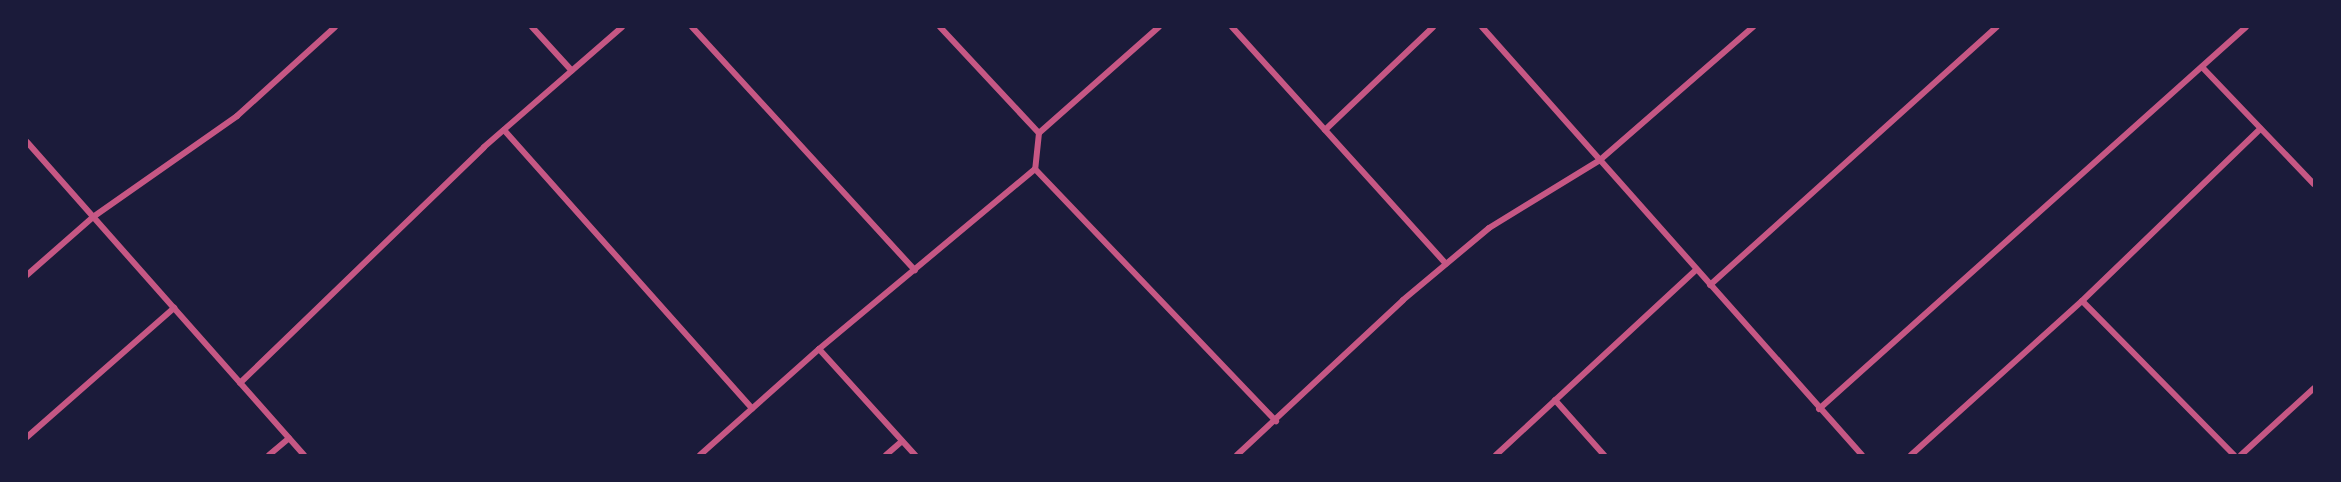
<!DOCTYPE html>
<style>
body{margin:0}
#map{position:relative;width:2341px;height:482px;overflow:hidden;background:#1b1b3a;font-family:"Alegreya Sans",sans-serif}
div>[style]{position:absolute}
[style*='--x']{left:calc(var(--x)*1px);top:calc(var(--y)*1px);width:calc(var(--w)*1px);rotate:calc(var(--a)*1deg)}
.minor>*{height:6px;margin:-3px;padding:0 3px;transform-origin:3px;border-radius:3px;background:#c65784}
span{translate:-50% -50%;white-space:nowrap;text-align:center;line-height:1.15;-webkit-text-stroke:4.5px #1b1b3a;paint-order:stroke}
.frame{position:absolute;inset:0;border:28px solid #1b1b3a;pointer-events:none}
</style>
<div id="map">
<div class="minor">
<i style="--x:532;--y:27;--w:59;--a:47.7"></i>
<i style="--x:692;--y:27;--w:330;--a:47.5"></i>
<i style="--x:940;--y:27;--w:145;--a:47"></i>
<i style="--x:1039;--y:133;--w:36;--a:96"></i>
<i style="--x:1035;--y:169;--w:349;--a:46.3"></i>
<i style="--x:1232;--y:27;--w:319;--a:47.9"></i>
<i style="--x:1482;--y:27;--w:572;--a:48.4"></i>
<i style="--x:2202;--y:67;--w:162;--a:46.3"></i>
<i style="--x:504;--y:130;--w:373;--a:48.3"></i>
<i style="--x:1325;--y:130;--w:149;--a:-43.6"></i>
<i style="--x:1039;--y:133;--w:160;--a:-41.5"></i>
<i style="--x:27;--y:142;--w:418;--a:48.5"></i>
<i style="--x:27;--y:275;--w:88;--a:-41.3"></i>
<i style="--x:93;--y:217;--w:176;--a:-35"></i>
<i style="--x:237;--y:116;--w:132;--a:-42.2"></i>
<i style="--x:1710;--y:285;--w:386;--a:-42"></i>
<i style="--x:819;--y:349;--w:281;--a:-39.8"></i>
<i style="--x:240;--y:383;--w:339;--a:-44"></i>
<i style="--x:484;--y:147;--w:183;--a:-41"></i>
<i style="--x:1555;--y:400;--w:74;--a:48.3"></i>
<i style="--x:1819;--y:409;--w:573;--a:-41.82"></i>
<i style="--x:27;--y:437;--w:196;--a:-41.3"></i>
<i style="--x:269;--y:455;--w:26;--a:-40"></i>
<i style="--x:700;--y:455;--w:159;--a:-41.7"></i>
<i style="--x:819;--y:349;--w:143;--a:47.8"></i>
<i style="--x:886;--y:455;--w:21;--a:-41"></i>
<i style="--x:1237;--y:455;--w:227;--a:-43"></i>
<i style="--x:1403;--y:300;--w:112;--a:-39.9"></i>
<i style="--x:1489;--y:228;--w:130;--a:-31.5"></i>
<i style="--x:1600;--y:160;--w:203;--a:-41"></i>
<i style="--x:1496;--y:455;--w:272;--a:-42.8"></i>
<i style="--x:1911;--y:455;--w:230;--a:-42"></i>
<i style="--x:2234;--y:455;--w:216;--a:-134.6"></i>
<i style="--x:2082;--y:301;--w:248;--a:-44"></i>
<i style="--x:2241;--y:455;--w:99;--a:-42.5"></i>
</div>
<div class="frame"></div>
</div>
